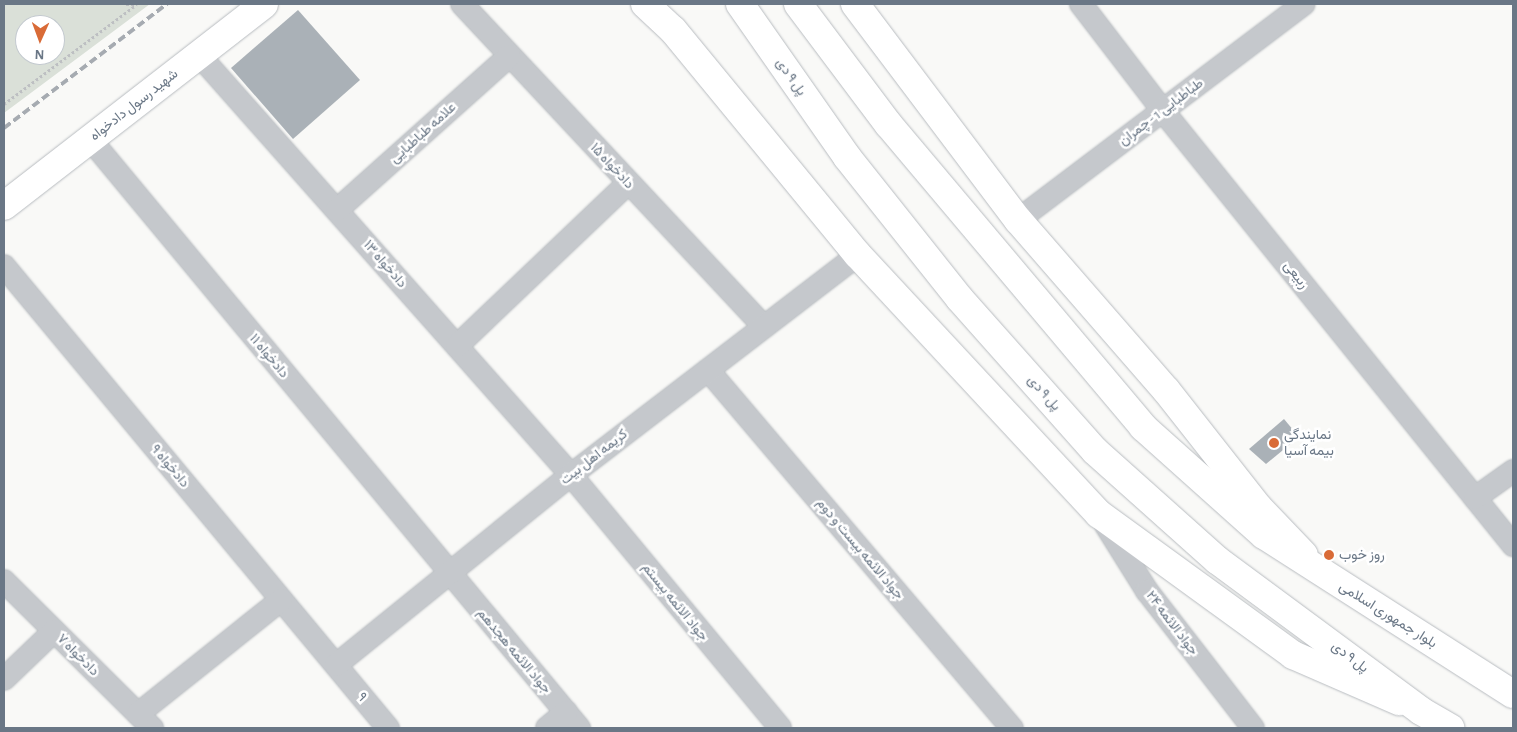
<!DOCTYPE html>
<meta charset="utf-8">
<style>
body{margin:0}
#map{position:relative;width:1517px;height:732px;overflow:hidden;background:#f9f9f7;font-family:"Alegreya Sans",Vazirmatn,sans-serif}
div>[style]{position:absolute}
[style*='--x']{left:calc(var(--x)*1px);top:calc(var(--y)*1px);width:calc(var(--w)*1px);rotate:calc(var(--a)*1deg)}
.green>*{inset:0;background:#dae0d8}
.building>*{inset:0;background:#aab1b7}
.path>*{height:3px;margin-top:-1.5px;transform-origin:0;background:repeating-linear-gradient(90deg,#bdbfc2 0 2.5px,transparent 0 5px)}
.roads{filter:drop-shadow(0 0 1px #b8bcc0) drop-shadow(0 0 1px #b8bcc0)}
.street>*{height:22px;margin:-11px;padding:0 11px;transform-origin:11px;border-radius:11px;background:#c5c8cc}
.secondary>*{height:28px;margin:-14px;padding:0 14px;transform-origin:14px;border-radius:14px;background:#fff}
.primary>*{height:28px;margin:-14px;padding:0 14px;transform-origin:14px;border-radius:14px;background:#fff}
.rail>*{height:4px;margin-top:-2px;transform-origin:0;background:repeating-linear-gradient(90deg,#a6abb1 0 8px,transparent 0 12px)}
.dots>*{width:14px;height:14px;translate:-50% -50%;box-sizing:border-box;border:2px solid #fff;border-radius:50%}
span{translate:-50% -50%;white-space:nowrap;text-align:center;line-height:1.15;-webkit-text-stroke:5px #fff;paint-order:stroke}
.street-label{font-size:14px;color:#6a7786}
.poi-label{font-size:14px;color:#6a7786}
.left{translate:0 -50%;text-align:left}
.frame{position:absolute;inset:0;border:5px solid #6a7786;pointer-events:none}
.north{position:absolute;left:15px;top:15px;width:50px;height:50px;box-sizing:border-box;background:#fff;border:1px solid #c3c9cf;border-radius:50%;rotate:182deg;font-size:14px;font-weight:700;line-height:20px;text-align:center;color:#6a7786}
.north::after{content:'';display:block;margin:auto;width:18px;height:22px;background:#d96b37;clip-path:polygon(50% 0,100% 100%,50% 72%,0 100%)}
</style>
<div id="map">
<div class="green">
<i style="clip-path:polygon(evenodd,4px 4px,150px 4px,4px 113px,4px 4px,25px 25px,55px 25px,55px 55px,25px 55px,25px 25px)"></i>
</div>
<div class="building">
<i style="clip-path:polygon(298px 10px,360px 80px,293px 139px,231px 68px)"></i>
<i style="clip-path:polygon(1284px 419px,1299px 437px,1266px 464px,1249px 449px)"></i>
</div>
<div class="path">
<i style="--x:126;--y:4;--w:10;--a:0"></i>
<i style="--x:4;--y:104;--w:166;--a:-36.9"></i>
</div>
<div class="roads">
<div class="street">
<i style="--x:462;--y:4;--w:442;--a:46.9"></i>
<i style="--x:1081;--y:4;--w:135;--a:52.5"></i>
<i style="--x:1163;--y:111;--w:558;--a:51.12"></i>
<i style="--x:199;--y:55;--w:561;--a:48.47"></i>
<i style="--x:571;--y:475;--w:328;--a:50.4"></i>
<i style="--x:90;--y:139;--w:766;--a:50.3"></i>
<i style="--x:337;--y:210;--w:231;--a:-41.8"></i>
<i style="--x:1018;--y:220;--w:358;--a:-37.1"></i>
<i style="--x:4;--y:266;--w:601;--a:50.27"></i>
<i style="--x:457;--y:346;--w:236;--a:-43.6"></i>
<i style="--x:708;--y:370;--w:470;--a:49.7"></i>
<i style="--x:1475;--y:498;--w:47;--a:-35.4"></i>
<i style="--x:1102;--y:519;--w:85;--a:58"></i>
<i style="--x:1147;--y:591;--w:173;--a:52.3"></i>
<i style="--x:4;--y:581;--w:209;--a:44.8"></i>
<i style="--x:336;--y:665;--w:302;--a:-39"></i>
<i style="--x:571;--y:475;--w:362;--a:-37.5"></i>
<i style="--x:4;--y:679;--w:69;--a:-43.8"></i>
<i style="--x:138;--y:714;--w:183;--a:-38.6"></i>
<i style="--x:547;--y:728;--w:25;--a:-40"></i>
</div>
<div class="secondary">
<i style="--x:645;--y:4;--w:38;--a:43"></i>
<i style="--x:673;--y:30;--w:291;--a:50.6"></i>
<i style="--x:858;--y:255;--w:354;--a:47.1"></i>
<i style="--x:1099;--y:514;--w:240;--a:36"></i>
<i style="--x:1293;--y:655;--w:116;--a:23.5"></i>
<i style="--x:855;--y:4;--w:271;--a:53"></i>
<i style="--x:1018;--y:220;--w:225;--a:49"></i>
<i style="--x:1166;--y:390;--w:149;--a:51.8"></i>
<i style="--x:1258;--y:507;--w:66;--a:46.2"></i>
<i style="--x:4;--y:206;--w:329;--a:-37.8"></i>
</div>
<div class="primary">
<i style="--x:740;--y:4;--w:187;--a:55"></i>
<i style="--x:847;--y:157;--w:181;--a:51.5"></i>
<i style="--x:960;--y:299;--w:203;--a:48.4"></i>
<i style="--x:1095;--y:451;--w:164;--a:41.8"></i>
<i style="--x:1217;--y:560;--w:254;--a:36.5"></i>
<i style="--x:1421;--y:711;--w:34;--a:30"></i>
<i style="--x:798;--y:4;--w:151;--a:53.1"></i>
<i style="--x:889;--y:125;--w:395;--a:49.9"></i>
<i style="--x:1143;--y:427;--w:162;--a:41.8"></i>
<i style="--x:1264;--y:535;--w:295;--a:32.6"></i>
</div>
</div>
<div class="rail">
<i style="--x:4;--y:128;--w:205;--a:-37.3"></i>
</div>
<div class="dots">
<i style="left:1274px;top:443px;background:#d96b37"></i>
<i style="left:1329px;top:555px;background:#d96b37"></i>
</div>
<div class="street-label">
<span style="left:791px;top:77px;rotate:55deg">پل ۹ دی</span>
<span style="left:134px;top:105px;rotate:-38deg">شهید رسول دادخواه</span>
<span style="left:1161px;top:112px;rotate:-37deg">طباطبایی 1 - چمران</span>
<span style="left:423px;top:133px;rotate:-42deg">علامه طباطبایی</span>
<span style="left:612px;top:166px;rotate:47deg">دادخواه ۱۵</span>
<span style="left:385px;top:264px;rotate:49deg">دادخواه ۱۳</span>
<span style="left:1296px;top:275px;rotate:51deg">ربیعی</span>
<span style="left:269px;top:356px;rotate:50deg">دادخواه ۱۱</span>
<span style="left:1044px;top:393px;rotate:48deg">پل ۹ دی</span>
<span style="left:594px;top:457px;rotate:-38deg">کریمه اهل بیت</span>
<span style="left:170px;top:466px;rotate:50deg">دادخواه ۹</span>
<span style="left:860px;top:549px;rotate:50deg">جواد الائمه بیست و دوم</span>
<span style="left:675px;top:602px;rotate:51deg">جواد الائمه بیستم</span>
<span style="left:1388px;top:615px;rotate:32deg">بلوار جمهوری اسلامی</span>
<span style="left:1172px;top:623px;rotate:53deg">جواد الائمه ۲۴</span>
<span style="left:514px;top:651px;rotate:50deg">جواد الائمه هجدهم</span>
<span style="left:78px;top:655px;rotate:45deg">دادخواه ۷</span>
<span style="left:1350px;top:657px;rotate:37deg">پل ۹ دی</span>
<span style="left:362px;top:697px;rotate:50deg">۹</span>
</div>
<div class="poi-label">
<span class="left" style="left:1284px;top:443px">نمایندگی<br>بیمه آسیا</span>
<span class="left" style="left:1339px;top:555px">روز خوب</span>
</div>
<div class="frame"></div>
<div class="north">N</div>
</div>
